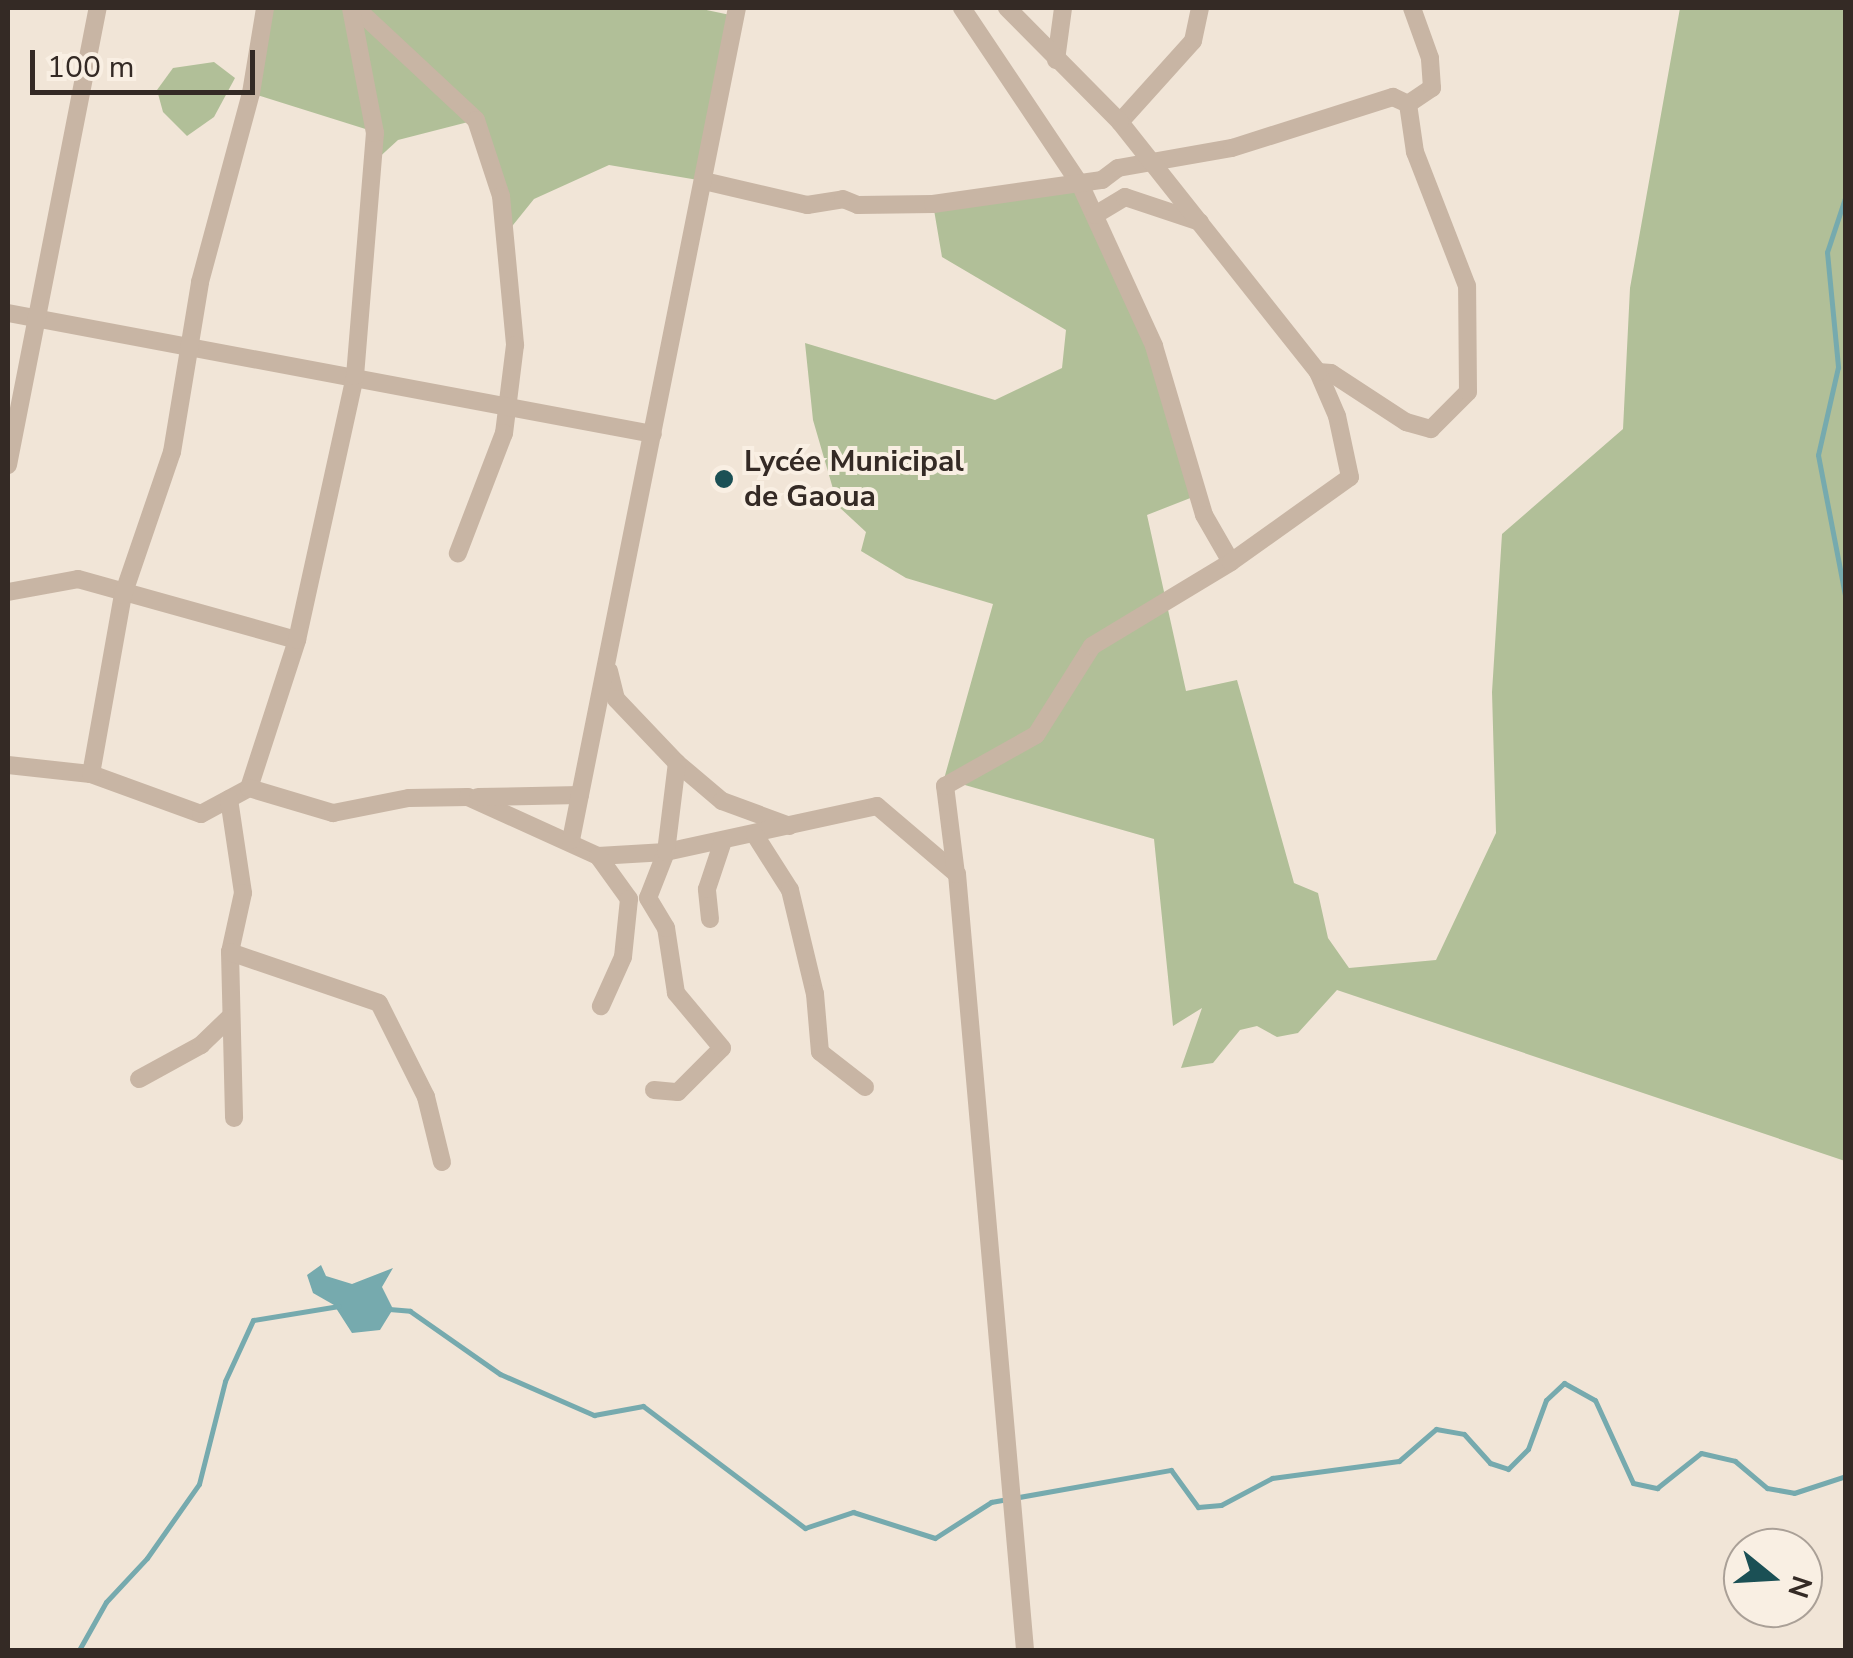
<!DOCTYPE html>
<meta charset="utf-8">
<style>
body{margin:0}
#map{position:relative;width:1853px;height:1658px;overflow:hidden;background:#f1e5d7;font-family:"Nunito Sans",sans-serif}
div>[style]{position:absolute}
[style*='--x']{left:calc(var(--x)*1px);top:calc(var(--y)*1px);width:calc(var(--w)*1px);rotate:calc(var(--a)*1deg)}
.green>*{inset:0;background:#b1bf98}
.water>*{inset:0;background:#76aaae}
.stream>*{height:5px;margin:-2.5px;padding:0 2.5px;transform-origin:2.5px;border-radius:2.5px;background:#76aaae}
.street>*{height:18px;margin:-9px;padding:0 9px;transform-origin:9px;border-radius:9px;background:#c8b5a4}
.dots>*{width:28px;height:28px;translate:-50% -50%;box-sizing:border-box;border:5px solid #f9efe3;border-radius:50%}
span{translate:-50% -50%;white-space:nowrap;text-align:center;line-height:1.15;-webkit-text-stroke:8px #f9efe3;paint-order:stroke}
.poi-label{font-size:30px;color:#342a25;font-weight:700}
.left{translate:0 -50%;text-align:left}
.frame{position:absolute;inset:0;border:10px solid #342a25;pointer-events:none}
.north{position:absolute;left:1723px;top:1528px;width:100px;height:100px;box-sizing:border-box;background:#f9efe3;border:2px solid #aaa097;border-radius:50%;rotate:108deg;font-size:28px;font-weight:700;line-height:40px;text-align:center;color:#342a25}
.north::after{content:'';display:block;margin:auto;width:35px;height:45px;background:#1b5055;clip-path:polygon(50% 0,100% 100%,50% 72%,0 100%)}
.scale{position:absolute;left:30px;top:50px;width:225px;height:45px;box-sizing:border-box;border:5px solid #342a25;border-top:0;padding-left:12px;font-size:30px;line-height:35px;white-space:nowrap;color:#342a25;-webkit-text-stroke:8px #f9efe3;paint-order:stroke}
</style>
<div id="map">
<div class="green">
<i style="clip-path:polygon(265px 8px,697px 8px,735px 16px,704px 181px,609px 165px,534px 199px,505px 235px,476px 120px,398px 140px,374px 162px,375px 132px,251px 93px)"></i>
<i style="clip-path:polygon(1680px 8px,1845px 8px,1845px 1161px,1337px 990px,1298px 1033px,1277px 1037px,1257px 1026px,1240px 1030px,1213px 1063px,1181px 1068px,1202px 1008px,1173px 1026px,1154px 839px,944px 779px,993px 604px,906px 578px,861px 551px,866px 532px,838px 506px,813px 420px,805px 343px,995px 400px,1062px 368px,1066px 330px,942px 257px,933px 204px,1080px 184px,1154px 346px,1198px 495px,1147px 515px,1186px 691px,1237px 680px,1294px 883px,1318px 893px,1328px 938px,1349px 968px,1436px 960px,1496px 833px,1492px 692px,1502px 534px,1623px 429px,1630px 288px)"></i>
<i style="clip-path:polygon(214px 62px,235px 78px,214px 117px,187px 136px,163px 112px,157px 90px,173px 68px)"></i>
</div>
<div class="water">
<i style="clip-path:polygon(321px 1265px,326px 1276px,352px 1284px,393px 1268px,382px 1287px,393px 1309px,380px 1330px,352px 1333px,334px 1305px,313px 1293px,307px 1275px)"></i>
</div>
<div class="stream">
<i style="--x:1846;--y:195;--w:60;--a:108.4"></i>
<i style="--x:1827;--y:252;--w:116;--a:84.5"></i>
<i style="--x:1838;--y:367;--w:90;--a:102.8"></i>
<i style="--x:1818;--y:455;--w:148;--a:79.1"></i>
<i style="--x:389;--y:1309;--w:21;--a:5"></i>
<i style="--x:410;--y:1311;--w:110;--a:35"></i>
<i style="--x:500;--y:1374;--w:103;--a:23.6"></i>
<i style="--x:594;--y:1415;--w:50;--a:-10.4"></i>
<i style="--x:643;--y:1406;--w:203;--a:37"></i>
<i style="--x:805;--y:1528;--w:51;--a:-18.4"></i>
<i style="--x:853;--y:1512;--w:86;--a:17.6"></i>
<i style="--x:935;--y:1538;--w:67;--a:-32.7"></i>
<i style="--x:991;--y:1502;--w:183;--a:-10.1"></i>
<i style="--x:1171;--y:1470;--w:46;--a:53.9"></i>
<i style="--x:1198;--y:1507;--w:23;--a:-5"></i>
<i style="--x:1221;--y:1505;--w:58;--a:-27.9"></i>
<i style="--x:1272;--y:1478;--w:128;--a:-7.6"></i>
<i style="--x:1399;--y:1461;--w:49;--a:-40.9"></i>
<i style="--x:1436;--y:1429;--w:28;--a:10"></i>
<i style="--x:1464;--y:1434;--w:39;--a:48"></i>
<i style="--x:1490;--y:1463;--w:19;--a:18"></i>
<i style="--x:1508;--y:1469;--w:28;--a:-45"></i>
<i style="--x:1528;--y:1449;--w:52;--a:-69.8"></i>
<i style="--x:1546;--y:1400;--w:25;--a:-43"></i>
<i style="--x:1564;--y:1383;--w:35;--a:29"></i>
<i style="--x:1595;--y:1400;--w:91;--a:65.4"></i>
<i style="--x:1633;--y:1483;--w:25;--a:12"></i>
<i style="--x:1657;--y:1488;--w:56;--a:-38.5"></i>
<i style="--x:1701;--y:1453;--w:35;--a:13"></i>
<i style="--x:1735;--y:1461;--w:42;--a:40.2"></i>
<i style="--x:1767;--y:1488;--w:27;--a:10"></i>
<i style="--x:1794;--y:1493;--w:55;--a:-18.1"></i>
<i style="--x:79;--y:1650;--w:55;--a:-60.6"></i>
<i style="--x:106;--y:1602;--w:60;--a:-47"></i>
<i style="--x:147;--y:1558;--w:90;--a:-54.9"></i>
<i style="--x:199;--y:1484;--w:106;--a:-75.8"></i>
<i style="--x:225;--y:1381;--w:67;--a:-65.3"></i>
<i style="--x:253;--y:1320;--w:87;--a:-9.2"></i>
</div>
<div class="street">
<i style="--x:356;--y:8;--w:164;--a:43"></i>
<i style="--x:476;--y:120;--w:80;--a:71.8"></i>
<i style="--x:501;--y:196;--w:150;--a:84.6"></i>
<i style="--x:515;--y:345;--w:89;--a:97.1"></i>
<i style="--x:504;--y:433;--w:129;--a:111"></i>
<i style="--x:962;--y:8;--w:212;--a:56.2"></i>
<i style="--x:1080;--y:184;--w:178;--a:65.4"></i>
<i style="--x:1154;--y:346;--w:176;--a:73.5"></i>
<i style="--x:1204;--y:515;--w:54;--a:60.1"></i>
<i style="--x:1056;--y:60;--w:52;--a:-82.3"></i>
<i style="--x:1408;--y:104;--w:29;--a:-34"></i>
<i style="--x:1432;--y:88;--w:30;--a:-94"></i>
<i style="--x:1430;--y:58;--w:53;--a:-109.8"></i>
<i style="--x:1120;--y:122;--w:109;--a:-48"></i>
<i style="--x:1193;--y:41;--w:34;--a:-78"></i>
<i style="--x:704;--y:181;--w:106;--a:13.1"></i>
<i style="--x:807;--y:205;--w:36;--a:-9"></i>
<i style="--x:843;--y:199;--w:16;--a:22"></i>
<i style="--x:858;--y:205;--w:75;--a:-0.8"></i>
<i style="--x:933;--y:204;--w:171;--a:-8.1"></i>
<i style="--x:1102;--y:180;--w:20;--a:-37"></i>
<i style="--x:1118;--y:168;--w:116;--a:-10"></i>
<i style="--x:1232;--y:148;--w:169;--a:-17.6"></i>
<i style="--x:1393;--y:97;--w:17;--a:25"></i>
<i style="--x:1095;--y:215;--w:35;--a:-31"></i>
<i style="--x:1125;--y:197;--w:79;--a:18.4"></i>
<i style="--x:8;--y:313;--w:656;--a:10.63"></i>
<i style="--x:1318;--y:372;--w:13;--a:4"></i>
<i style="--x:1331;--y:373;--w:90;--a:33.2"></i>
<i style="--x:1406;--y:422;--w:26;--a:16"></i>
<i style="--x:1431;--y:429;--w:52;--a:-45"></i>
<i style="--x:1468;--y:392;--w:106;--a:-90.5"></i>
<i style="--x:1467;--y:286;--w:144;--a:-111.2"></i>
<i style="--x:1415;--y:152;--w:49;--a:-98.3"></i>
<i style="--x:8;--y:465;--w:466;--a:-78.9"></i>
<i style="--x:8;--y:592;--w:71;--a:-10.5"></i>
<i style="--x:78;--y:579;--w:227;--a:15.6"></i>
<i style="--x:609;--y:671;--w:29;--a:76"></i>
<i style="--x:616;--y:699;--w:88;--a:46.4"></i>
<i style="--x:677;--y:763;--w:59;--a:40.2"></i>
<i style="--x:722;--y:801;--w:72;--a:20.2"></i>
<i style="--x:8;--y:765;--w:83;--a:6.2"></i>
<i style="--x:91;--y:774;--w:117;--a:20"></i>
<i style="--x:201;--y:814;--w:55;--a:-28.4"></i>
<i style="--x:249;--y:788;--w:156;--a:-72"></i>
<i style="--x:297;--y:640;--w:270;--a:-77.6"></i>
<i style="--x:355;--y:376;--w:244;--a:-85.3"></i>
<i style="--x:375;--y:133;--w:127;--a:-100.9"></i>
<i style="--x:91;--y:774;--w:182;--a:-79.9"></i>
<i style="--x:123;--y:595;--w:151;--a:-71.1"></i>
<i style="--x:172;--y:452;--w:172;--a:-80.6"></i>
<i style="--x:200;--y:282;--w:196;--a:-74.9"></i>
<i style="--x:251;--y:93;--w:86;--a:-80.6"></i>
<i style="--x:249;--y:788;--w:88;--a:16.6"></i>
<i style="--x:333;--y:813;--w:77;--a:-11.2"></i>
<i style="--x:409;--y:798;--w:59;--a:-1"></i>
<i style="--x:468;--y:797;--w:143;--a:24.4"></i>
<i style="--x:598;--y:856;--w:68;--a:-3.4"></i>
<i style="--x:666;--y:852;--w:216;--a:-12.3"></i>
<i style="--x:877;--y:806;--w:105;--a:40.4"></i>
<i style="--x:957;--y:874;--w:779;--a:84.99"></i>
<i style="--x:478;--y:797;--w:102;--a:-1.1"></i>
<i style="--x:229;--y:799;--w:95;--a:81.5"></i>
<i style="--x:243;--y:893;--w:60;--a:102.4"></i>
<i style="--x:230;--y:952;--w:166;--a:88.6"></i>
<i style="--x:755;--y:835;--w:65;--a:57.5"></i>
<i style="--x:790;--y:890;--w:107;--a:76.5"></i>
<i style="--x:815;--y:994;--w:58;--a:85.1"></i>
<i style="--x:820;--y:1052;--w:57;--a:37.9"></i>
<i style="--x:571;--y:840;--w:848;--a:-78.72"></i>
<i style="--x:598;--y:856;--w:53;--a:54.2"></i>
<i style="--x:629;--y:899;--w:58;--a:95.9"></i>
<i style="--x:623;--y:957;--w:54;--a:114.2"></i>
<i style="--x:956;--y:874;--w:89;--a:-97.1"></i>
<i style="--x:945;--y:786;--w:104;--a:-29.3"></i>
<i style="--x:1036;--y:735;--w:105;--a:-57.8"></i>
<i style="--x:1092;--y:646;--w:162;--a:-31.1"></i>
<i style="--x:1231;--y:562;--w:146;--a:-35.5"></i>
<i style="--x:1350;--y:477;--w:62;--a:-102"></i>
<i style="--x:1337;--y:416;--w:48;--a:-113.4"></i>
<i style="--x:1318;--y:372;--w:319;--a:-128.4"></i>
<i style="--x:1120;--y:122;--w:161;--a:-134.7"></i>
<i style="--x:710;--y:919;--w:30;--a:-96"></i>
<i style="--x:707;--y:889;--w:51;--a:-71.6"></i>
<i style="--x:230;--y:952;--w:157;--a:18.9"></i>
<i style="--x:379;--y:1003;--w:105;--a:63.4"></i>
<i style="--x:426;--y:1097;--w:67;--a:76.2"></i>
<i style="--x:139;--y:1079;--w:71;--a:-28.7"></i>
<i style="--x:201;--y:1045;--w:39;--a:-44"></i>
<i style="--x:654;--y:1090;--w:24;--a:5"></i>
<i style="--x:678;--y:1092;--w:62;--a:-45"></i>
<i style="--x:722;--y:1048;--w:72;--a:-129.9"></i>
<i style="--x:676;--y:993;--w:66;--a:-98.7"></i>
<i style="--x:666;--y:928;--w:35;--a:-121"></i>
<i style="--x:648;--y:898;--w:49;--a:-68.6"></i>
<i style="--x:666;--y:852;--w:90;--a:-83"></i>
</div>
<div class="dots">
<i style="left:724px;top:479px;background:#1b5055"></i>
</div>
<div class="poi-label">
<span class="left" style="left:744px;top:479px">Lycée Municipal<br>de Gaoua</span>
</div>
<div class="frame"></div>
<div class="north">N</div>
<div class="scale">100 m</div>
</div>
